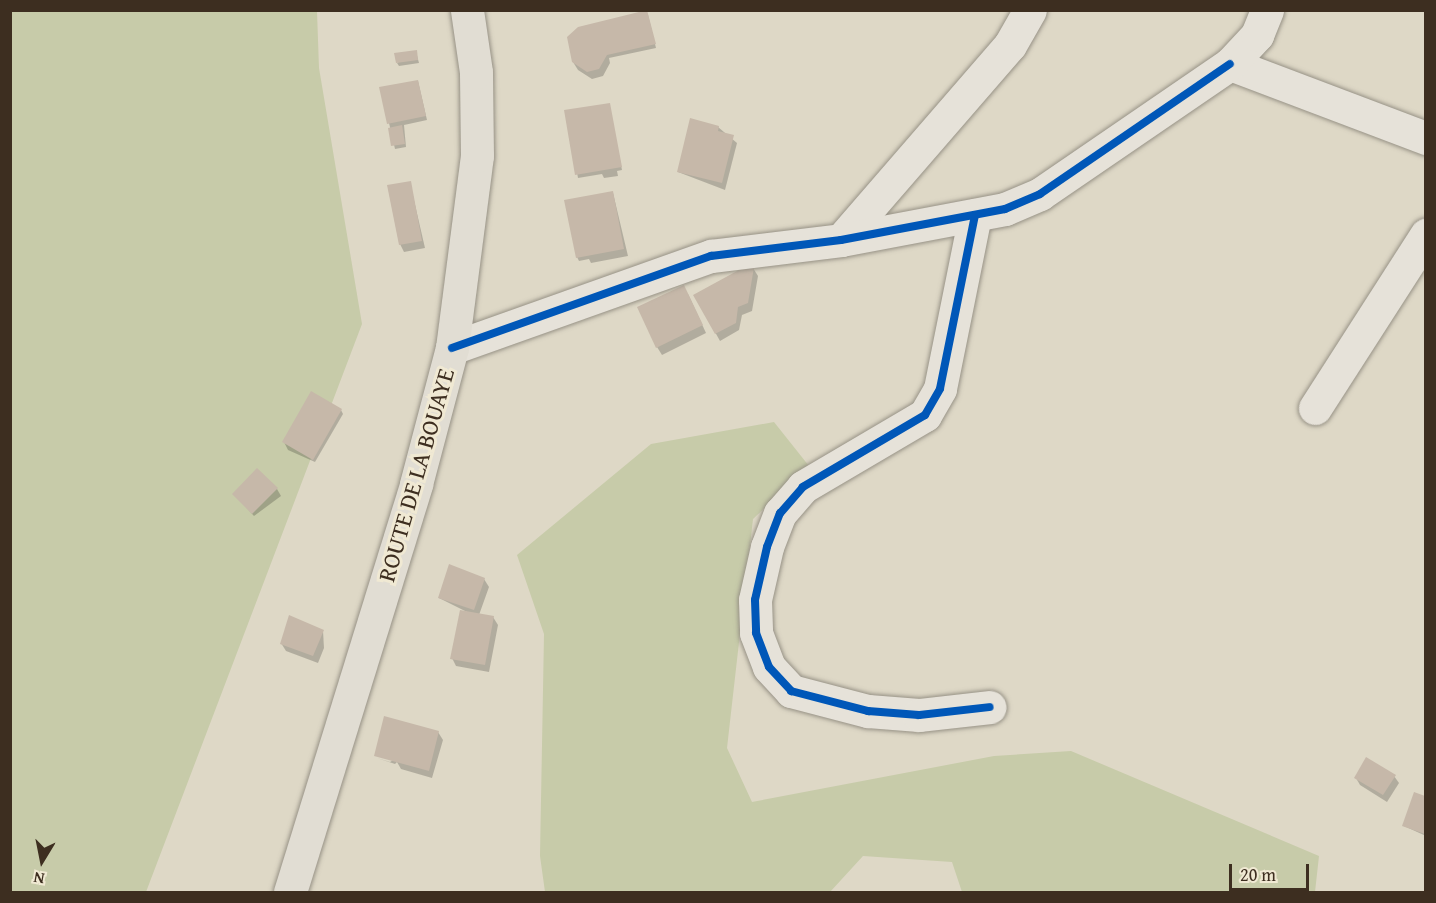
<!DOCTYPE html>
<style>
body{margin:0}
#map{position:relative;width:1436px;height:903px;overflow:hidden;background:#ded8c6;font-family:"Gentium Book Plus",serif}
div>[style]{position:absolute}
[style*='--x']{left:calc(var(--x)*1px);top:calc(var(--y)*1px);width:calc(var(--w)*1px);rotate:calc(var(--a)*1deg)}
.green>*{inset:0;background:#c7cba9}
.shadow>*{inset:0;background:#0003}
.building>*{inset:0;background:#c6b8a9}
.roads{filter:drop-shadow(0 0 2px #979286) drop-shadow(0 0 2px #979286)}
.minor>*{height:33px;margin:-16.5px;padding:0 16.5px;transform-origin:16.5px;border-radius:16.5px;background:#e6e2d9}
.major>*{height:33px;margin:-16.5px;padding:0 16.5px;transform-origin:16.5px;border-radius:16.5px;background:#e1ddd3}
.cycleway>*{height:8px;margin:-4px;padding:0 4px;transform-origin:4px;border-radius:4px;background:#0057b8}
span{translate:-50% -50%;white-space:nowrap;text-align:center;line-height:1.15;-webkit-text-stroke:6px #f0e9d3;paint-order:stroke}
.street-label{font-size:24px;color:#3d2e20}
.frame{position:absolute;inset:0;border:12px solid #3d2e20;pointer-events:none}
.north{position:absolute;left:12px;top:831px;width:60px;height:60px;-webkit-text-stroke:4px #f0e9d3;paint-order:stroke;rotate:190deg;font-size:16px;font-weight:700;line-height:24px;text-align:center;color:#3d2e20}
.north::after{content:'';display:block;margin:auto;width:21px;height:27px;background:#3d2e20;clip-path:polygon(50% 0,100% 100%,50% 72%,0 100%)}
.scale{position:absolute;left:1229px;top:864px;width:80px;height:27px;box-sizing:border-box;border:3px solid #3d2e20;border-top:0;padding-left:8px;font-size:18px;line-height:21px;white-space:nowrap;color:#3d2e20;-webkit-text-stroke:4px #f0e9d3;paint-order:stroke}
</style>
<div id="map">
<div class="green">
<i style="clip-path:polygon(10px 11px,317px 11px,319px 68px,362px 324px,146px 892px,11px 892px)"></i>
<i style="clip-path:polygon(774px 422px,809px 466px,753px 519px,727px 748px,752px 802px,994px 756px,1071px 751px,1319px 856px,1315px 892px,962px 892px,952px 862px,863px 856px,830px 892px,545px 892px,540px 856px,544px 634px,517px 555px,651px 444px)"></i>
</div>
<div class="shadow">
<i style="clip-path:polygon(648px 15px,656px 48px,609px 58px,610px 63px,603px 76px,592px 79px,578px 70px,573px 62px)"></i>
<i style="clip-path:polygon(416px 52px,419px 63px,399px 66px,397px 63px)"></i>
<i style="clip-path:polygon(418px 81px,427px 120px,404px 125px,406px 147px,395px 149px,389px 123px)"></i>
<i style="clip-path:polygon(609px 104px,622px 170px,617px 171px,618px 176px,604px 178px,602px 174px,578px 178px,566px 112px)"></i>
<i style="clip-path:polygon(718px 127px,737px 143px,725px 190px,678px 172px)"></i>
<i style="clip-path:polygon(410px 183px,425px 248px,404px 252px,400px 244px)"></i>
<i style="clip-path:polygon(613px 193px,628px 256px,591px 263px,589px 259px,579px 261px,577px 257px)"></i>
<i style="clip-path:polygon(753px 268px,758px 276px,752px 311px,742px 315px,739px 330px,720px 341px,695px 296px)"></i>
<i style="clip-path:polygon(688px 294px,706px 333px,662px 355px,657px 347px)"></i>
<i style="clip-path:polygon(341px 410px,343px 414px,315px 462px,288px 450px,284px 442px)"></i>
<i style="clip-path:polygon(277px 489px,281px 496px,254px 516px,234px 494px)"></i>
<i style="clip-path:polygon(484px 579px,489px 587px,479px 615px,493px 617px,498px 625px,489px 672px,456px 666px,452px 658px,467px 612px,439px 598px)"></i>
<i style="clip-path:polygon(323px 631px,324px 648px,318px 663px,286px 651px,281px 643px)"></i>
<i style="clip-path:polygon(438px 732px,443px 740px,432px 778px,401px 769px,397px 762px,395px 764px,377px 758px,390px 762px)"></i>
<i style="clip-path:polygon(1394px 776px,1399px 783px,1387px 802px,1360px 785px,1356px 778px)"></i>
<i style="clip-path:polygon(1415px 794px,1426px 798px,1426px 836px,1404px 826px)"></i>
</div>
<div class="building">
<i style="clip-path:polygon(647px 10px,656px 44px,607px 55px,599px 69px,587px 72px,572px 62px,567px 37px,578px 27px)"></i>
<i style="clip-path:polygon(417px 50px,418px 60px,396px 63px,394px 53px)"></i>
<i style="clip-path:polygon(418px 80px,426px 116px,387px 124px,379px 87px)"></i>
<i style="clip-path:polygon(610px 103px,622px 167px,575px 175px,564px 110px)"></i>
<i style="clip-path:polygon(690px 118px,719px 126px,718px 131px,734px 135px,722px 183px,677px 172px)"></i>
<i style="clip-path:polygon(402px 125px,405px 144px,391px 146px,388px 128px)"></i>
<i style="clip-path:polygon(411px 181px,422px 241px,399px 245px,387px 185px)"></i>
<i style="clip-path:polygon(613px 191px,624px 249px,576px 258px,564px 200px)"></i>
<i style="clip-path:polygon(748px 265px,754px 267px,748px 303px,738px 307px,736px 323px,715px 334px,693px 295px)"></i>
<i style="clip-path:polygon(684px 285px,703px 325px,656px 348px,637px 307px)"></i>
<i style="clip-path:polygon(311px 391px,342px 409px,313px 460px,282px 442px)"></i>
<i style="clip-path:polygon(257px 468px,278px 488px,252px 514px,232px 494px)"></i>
<i style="clip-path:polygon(449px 564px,485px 578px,474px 610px,438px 598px)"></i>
<i style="clip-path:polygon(460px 610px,494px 616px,485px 665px,450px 659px)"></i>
<i style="clip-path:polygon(289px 615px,324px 630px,313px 656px,280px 644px)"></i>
<i style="clip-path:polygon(384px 716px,439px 731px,429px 771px,374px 756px)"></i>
<i style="clip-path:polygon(1366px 757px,1396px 775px,1383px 795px,1354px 778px)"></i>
<i style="clip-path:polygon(1414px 792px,1425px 796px,1425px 834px,1402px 826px)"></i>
</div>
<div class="roads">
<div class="minor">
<i style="--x:1230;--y:64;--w:210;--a:20.7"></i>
<i style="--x:975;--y:215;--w:177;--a:101.4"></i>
<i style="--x:940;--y:389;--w:30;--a:120"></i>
<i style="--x:925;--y:415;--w:142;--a:149.5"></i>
<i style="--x:803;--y:487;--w:35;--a:131"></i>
<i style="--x:780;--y:513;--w:36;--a:111"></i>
<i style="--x:767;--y:547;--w:54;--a:102.8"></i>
<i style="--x:755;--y:600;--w:33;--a:88"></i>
<i style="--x:756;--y:633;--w:36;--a:69"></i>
<i style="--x:769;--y:667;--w:33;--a:47"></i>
<i style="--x:791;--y:691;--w:80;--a:14.6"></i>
<i style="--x:868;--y:711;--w:51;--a:4.5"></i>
<i style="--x:919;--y:715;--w:71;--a:-6.4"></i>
<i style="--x:841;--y:240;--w:258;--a:-49.1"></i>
<i style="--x:1010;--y:45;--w:40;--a:-60.3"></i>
<i style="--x:452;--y:348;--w:275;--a:-19.6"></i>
<i style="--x:711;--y:256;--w:131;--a:-7"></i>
<i style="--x:841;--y:240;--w:167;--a:-10.7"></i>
<i style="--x:1005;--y:209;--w:38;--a:-23"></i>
<i style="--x:1040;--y:194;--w:230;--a:-34.4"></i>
<i style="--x:1230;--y:64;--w:40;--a:-47"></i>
<i style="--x:1257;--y:35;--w:27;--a:-68"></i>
<i style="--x:1315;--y:408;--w:206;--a:-57.3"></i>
</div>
<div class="major">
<i style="--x:290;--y:892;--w:427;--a:-72.8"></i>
<i style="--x:416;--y:484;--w:141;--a:-75.2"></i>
<i style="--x:452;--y:348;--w:194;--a:-82.6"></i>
<i style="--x:477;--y:156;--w:84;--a:-90.7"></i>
<i style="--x:476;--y:72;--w:63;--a:-98.3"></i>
</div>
</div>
<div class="cycleway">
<i style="--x:975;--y:215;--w:177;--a:101.4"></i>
<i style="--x:940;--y:389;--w:30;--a:120"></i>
<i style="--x:925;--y:415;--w:142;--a:149.5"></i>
<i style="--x:803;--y:487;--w:35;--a:131"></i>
<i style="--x:780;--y:513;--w:36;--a:111"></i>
<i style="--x:767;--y:547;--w:54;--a:102.8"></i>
<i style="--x:755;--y:600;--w:33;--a:88"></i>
<i style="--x:756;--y:633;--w:36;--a:69"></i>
<i style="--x:769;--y:667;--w:33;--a:47"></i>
<i style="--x:791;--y:691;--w:80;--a:14.6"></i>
<i style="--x:868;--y:711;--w:51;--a:4.5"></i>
<i style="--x:919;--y:715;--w:71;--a:-6.4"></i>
<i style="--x:452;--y:348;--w:275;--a:-19.6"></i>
<i style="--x:711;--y:256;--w:131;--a:-7"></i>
<i style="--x:841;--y:240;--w:167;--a:-10.7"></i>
<i style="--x:1005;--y:209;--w:38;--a:-23"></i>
<i style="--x:1040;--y:194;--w:230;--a:-34.4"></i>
</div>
<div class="street-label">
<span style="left:416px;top:475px;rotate:-74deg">ROUTE DE LA BOUAYE</span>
</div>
<div class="frame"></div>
<div class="north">N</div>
<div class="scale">20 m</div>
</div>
